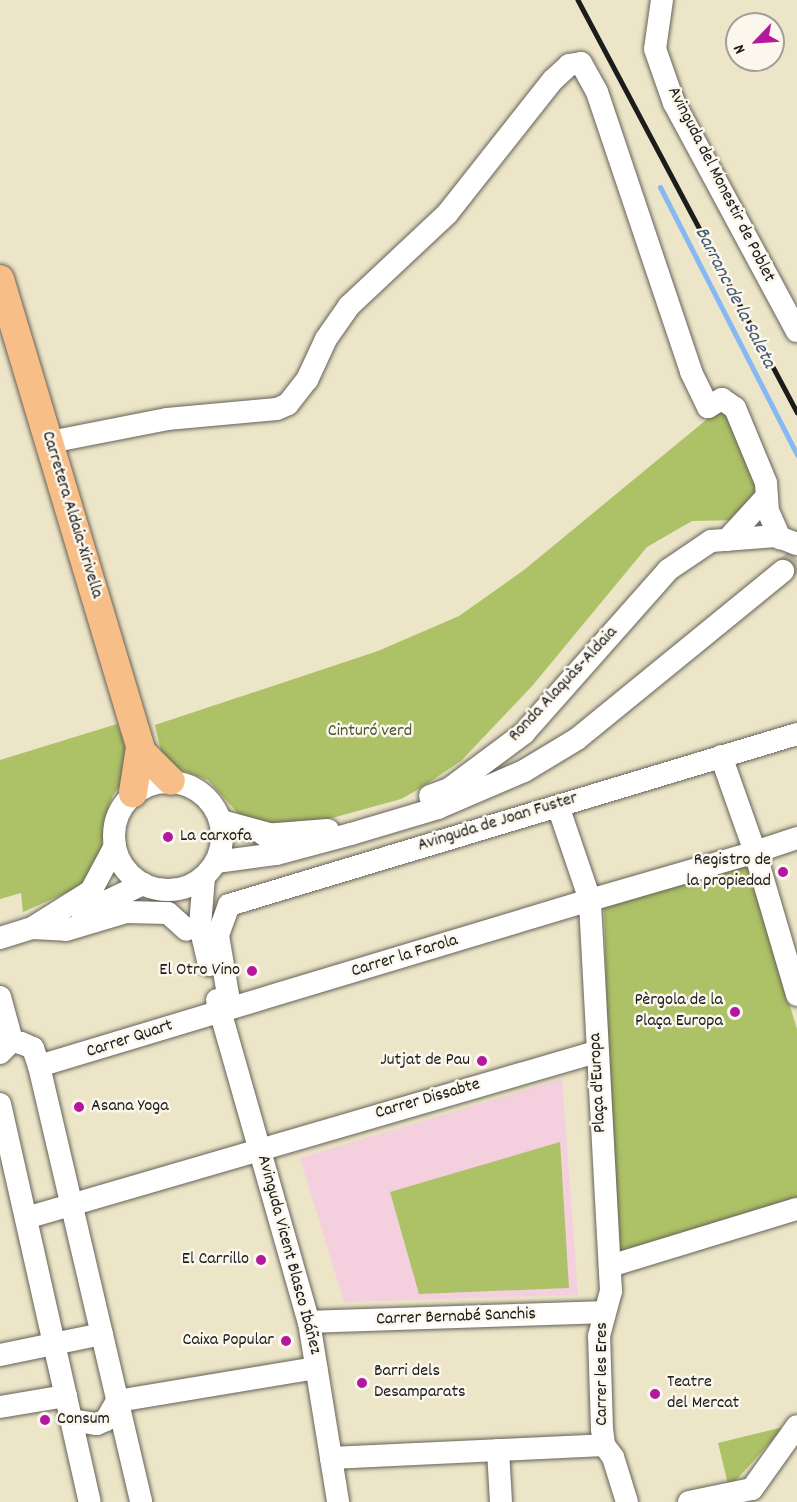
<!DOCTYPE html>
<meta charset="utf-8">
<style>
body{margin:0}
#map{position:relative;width:797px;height:1502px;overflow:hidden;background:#ede5c8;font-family:Dekko,sans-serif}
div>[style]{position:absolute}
.built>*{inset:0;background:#f4cfdd}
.green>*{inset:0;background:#adc166}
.stream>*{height:5px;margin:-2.5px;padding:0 2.5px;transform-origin:2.5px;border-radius:2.5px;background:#86b8f3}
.minor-tunnel>*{height:22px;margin-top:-11px;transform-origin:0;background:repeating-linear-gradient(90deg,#c3bda6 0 22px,transparent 0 33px)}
.roads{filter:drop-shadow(0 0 2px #656258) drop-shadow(0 0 2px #656258)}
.minor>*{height:22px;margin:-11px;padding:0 11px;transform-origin:11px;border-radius:11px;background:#fff}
.minor>.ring{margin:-11px;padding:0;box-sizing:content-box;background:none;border:22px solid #fff;border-radius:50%}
.major>*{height:28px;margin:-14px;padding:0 14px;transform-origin:14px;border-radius:14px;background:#f7be87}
.rail>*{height:4.5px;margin:-2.25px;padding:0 2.25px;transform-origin:2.25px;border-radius:2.25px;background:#1c1c1c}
.dots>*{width:16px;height:16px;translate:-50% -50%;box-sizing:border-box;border:3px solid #fbf7ec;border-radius:50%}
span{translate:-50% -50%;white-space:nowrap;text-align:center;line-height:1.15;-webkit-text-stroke:5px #fbf7ec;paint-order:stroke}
.street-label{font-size:18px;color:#1c1c1c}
.park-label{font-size:18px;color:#4f5636}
.poi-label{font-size:18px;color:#1c1c1c}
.left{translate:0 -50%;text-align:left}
.right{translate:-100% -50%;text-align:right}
.water-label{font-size:20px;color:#465a72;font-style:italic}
.north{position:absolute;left:725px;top:12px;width:60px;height:60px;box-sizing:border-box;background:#fbf7ec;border:2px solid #a29f99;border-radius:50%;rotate:245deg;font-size:16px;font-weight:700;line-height:24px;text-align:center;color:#1c1c1c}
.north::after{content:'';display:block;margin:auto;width:21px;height:27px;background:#b5179e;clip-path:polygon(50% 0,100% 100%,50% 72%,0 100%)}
</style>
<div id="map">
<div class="built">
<div style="clip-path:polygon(562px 1079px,578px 1295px,344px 1302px,300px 1158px)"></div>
</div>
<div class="green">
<div style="clip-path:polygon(723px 406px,760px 489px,742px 520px,692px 521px,647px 547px,533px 685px,461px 761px,419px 789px,401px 799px,303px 826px,273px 825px,244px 820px,208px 780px,170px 766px,162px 756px,155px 725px,378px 651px,459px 616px,524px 570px)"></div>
<div style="clip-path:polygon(117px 724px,130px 756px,126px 778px,113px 795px,105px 817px,101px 855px,89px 877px,75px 889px,23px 912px,21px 893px,0 899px,0 760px)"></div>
<div style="clip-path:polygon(745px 859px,797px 1029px,797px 1199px,613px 1253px,604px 902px)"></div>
<div style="clip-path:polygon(560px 1142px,569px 1288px,419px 1294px,390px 1192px)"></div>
<div style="clip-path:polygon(784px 1427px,729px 1488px,718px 1443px)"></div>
</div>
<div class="stream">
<div style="left:660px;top:187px;width:301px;rotate:62.9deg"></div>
</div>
<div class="minor-tunnel">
<div style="left:783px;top:571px;width:18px;rotate:-41deg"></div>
</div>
<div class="roads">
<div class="minor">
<div style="left:662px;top:0;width:49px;rotate:98.1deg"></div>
<div style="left:655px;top:49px;width:57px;rotate:70.6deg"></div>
<div style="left:674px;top:103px;width:259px;rotate:61.7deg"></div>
<div style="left:50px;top:442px;width:119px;rotate:-11.1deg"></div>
<div style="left:167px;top:419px;width:110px;rotate:-5.2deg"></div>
<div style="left:277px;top:409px;width:12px;rotate:-24deg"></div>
<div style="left:288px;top:404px;width:31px;rotate:-52deg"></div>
<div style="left:307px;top:380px;width:45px;rotate:-65.1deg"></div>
<div style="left:326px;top:339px;width:40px;rotate:-55.1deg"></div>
<div style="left:349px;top:306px;width:134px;rotate:-43.2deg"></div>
<div style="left:447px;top:214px;width:171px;rotate:-51.7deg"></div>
<div style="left:553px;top:80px;width:22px;rotate:-43deg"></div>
<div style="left:569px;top:65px;width:12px;rotate:-9deg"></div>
<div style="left:581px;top:63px;width:33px;rotate:61deg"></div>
<div style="left:597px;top:92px;width:295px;rotate:71.4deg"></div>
<div style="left:691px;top:372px;width:39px;rotate:64deg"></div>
<div style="left:708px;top:407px;width:16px;rotate:-30deg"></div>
<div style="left:722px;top:399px;width:16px;rotate:35deg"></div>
<div style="left:735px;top:408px;width:81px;rotate:67.5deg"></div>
<div style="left:766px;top:483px;width:28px;rotate:86deg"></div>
<div style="left:768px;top:511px;width:30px;rotate:66deg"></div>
<div style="left:727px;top:540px;width:59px;rotate:-47.7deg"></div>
<div style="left:721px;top:756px;width:102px;rotate:70.5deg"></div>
<div style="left:755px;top:852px;width:44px;rotate:-18.4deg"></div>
<div class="ring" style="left:114px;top:782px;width:86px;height:86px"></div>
<div style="left:430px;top:796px;width:20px;rotate:-20deg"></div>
<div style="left:449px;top:789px;width:94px;rotate:-36.7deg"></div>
<div style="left:524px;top:733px;width:217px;rotate:-48.5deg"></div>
<div style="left:668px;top:570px;width:52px;rotate:-34deg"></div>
<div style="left:711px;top:541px;width:65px;rotate:-4.4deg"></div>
<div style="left:776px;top:536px;width:22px;rotate:21deg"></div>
<div style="left:221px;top:821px;width:58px;rotate:15deg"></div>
<div style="left:264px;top:835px;width:64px;rotate:-4.5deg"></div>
<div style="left:216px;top:862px;width:61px;rotate:-7.6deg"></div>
<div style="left:276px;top:854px;width:78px;rotate:-14.9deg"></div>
<div style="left:351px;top:834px;width:91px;rotate:-16.6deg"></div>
<div style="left:438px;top:808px;width:94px;rotate:-23.3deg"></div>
<div style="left:524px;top:771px;width:62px;rotate:-31.1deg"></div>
<div style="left:577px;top:739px;width:266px;rotate:-39.2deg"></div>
<div style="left:204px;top:877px;width:49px;rotate:94.7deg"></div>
<div style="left:200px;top:926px;width:40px;rotate:77deg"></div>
<div style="left:82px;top:913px;width:68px;rotate:-25.4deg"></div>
<div style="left:32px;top:928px;width:34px;rotate:3deg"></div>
<div style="left:66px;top:930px;width:63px;rotate:-16.7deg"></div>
<div style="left:126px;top:912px;width:42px;rotate:1.4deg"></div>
<div style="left:168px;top:913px;width:25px;rotate:42deg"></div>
<div style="left:32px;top:928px;width:70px;rotate:-32.1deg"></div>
<div style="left:91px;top:891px;width:51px;rotate:-61.9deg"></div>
<div style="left:0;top:938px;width:47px;rotate:-17.3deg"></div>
<div style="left:0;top:997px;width:46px;rotate:74.7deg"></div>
<div style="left:217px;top:1000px;width:335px;rotate:74.1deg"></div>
<div style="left:309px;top:1322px;width:182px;rotate:80.8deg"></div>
<div style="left:219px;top:1012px;width:19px;rotate:-62deg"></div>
<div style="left:228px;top:995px;width:61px;rotate:-99.5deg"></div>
<div style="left:218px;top:935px;width:32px;rotate:-70deg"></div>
<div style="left:229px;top:905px;width:593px;rotate:-16.75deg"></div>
<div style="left:0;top:1053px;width:17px;rotate:-45deg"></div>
<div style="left:12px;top:1041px;width:9px;rotate:13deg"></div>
<div style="left:21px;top:1043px;width:13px;rotate:23deg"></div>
<div style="left:33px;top:1048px;width:19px;rotate:72deg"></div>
<div style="left:39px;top:1066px;width:448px;rotate:76.8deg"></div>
<div style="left:39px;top:1066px;width:575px;rotate:-16.77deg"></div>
<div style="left:590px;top:900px;width:99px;rotate:-108.8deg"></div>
<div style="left:0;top:1104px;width:408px;rotate:77.3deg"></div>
<div style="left:26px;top:1218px;width:594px;rotate:-16.24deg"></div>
<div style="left:610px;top:1266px;width:195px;rotate:-17deg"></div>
<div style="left:309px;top:1322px;width:295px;rotate:-1.9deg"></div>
<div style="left:0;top:1355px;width:104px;rotate:-11.6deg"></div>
<div style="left:0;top:1407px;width:67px;rotate:-9.5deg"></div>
<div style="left:71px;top:1420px;width:26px;rotate:9deg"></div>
<div style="left:97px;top:1424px;width:10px;rotate:-24deg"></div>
<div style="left:106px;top:1420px;width:22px;rotate:-60deg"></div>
<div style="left:117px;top:1401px;width:202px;rotate:-9.4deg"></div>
<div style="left:498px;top:1450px;width:52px;rotate:86.7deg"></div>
<div style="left:331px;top:1458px;width:273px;rotate:-2.7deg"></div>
<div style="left:627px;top:1502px;width:47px;rotate:-107.3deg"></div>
<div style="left:613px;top:1457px;width:15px;rotate:-127deg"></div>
<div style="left:604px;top:1445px;width:16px;rotate:-97deg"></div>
<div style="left:602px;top:1429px;width:93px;rotate:-91.8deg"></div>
<div style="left:599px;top:1336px;width:47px;rotate:-75.1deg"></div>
<div style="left:611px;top:1291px;width:392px;rotate:-93.1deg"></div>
<div style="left:590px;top:900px;width:172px;rotate:-16.2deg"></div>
<div style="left:755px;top:852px;width:149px;rotate:73.6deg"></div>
<div style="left:689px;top:1502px;width:64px;rotate:-11.7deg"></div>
<div style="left:752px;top:1489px;width:77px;rotate:-54.5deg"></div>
</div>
<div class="major">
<div style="left:0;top:279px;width:488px;rotate:73.3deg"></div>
<div style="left:140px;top:747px;width:47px;rotate:98.7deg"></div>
<div style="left:141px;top:751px;width:42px;rotate:45deg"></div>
</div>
</div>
<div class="rail">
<div style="left:578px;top:0;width:467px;rotate:62deg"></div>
</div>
<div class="dots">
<div style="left:168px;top:837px;background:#b5179e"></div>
<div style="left:783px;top:872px;background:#b5179e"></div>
<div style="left:252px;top:971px;background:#b5179e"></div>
<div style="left:735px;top:1012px;background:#b5179e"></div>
<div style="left:482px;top:1061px;background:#b5179e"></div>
<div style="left:79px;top:1107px;background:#b5179e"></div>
<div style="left:261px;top:1260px;background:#b5179e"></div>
<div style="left:286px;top:1341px;background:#b5179e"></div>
<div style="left:362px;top:1383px;background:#b5179e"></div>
<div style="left:655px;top:1394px;background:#b5179e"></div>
<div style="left:45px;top:1420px;background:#b5179e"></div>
</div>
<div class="street-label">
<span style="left:720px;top:185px;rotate:63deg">Avinguda del Monestir de Poblet</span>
<span style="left:71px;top:515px;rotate:73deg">Carretera Aldaia-Xirivella</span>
<span style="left:564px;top:685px;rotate:-47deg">Ronda Alaquàs-Aldaia</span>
<span style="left:498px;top:823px;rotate:-17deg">Avinguda de Joan Fuster</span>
<span style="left:405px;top:957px;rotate:-17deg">Carrer la Farola</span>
<span style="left:130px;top:1040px;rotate:-18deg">Carrer Quart</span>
<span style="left:599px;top:1083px;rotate:-93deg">Plaça d'Europa</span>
<span style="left:428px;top:1100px;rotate:-16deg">Carrer Dissabte</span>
<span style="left:288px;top:1255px;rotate:75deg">Avinguda Vicent Blasco Ibáñez</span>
<span style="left:456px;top:1318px;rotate:-2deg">Carrer Bernabé Sanchis</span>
<span style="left:603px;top:1374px;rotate:-90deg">Carrer les Eres</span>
</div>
<div class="park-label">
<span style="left:370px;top:732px">Cinturó verd</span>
</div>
<div class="poi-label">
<span class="left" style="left:180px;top:837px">La carxofa</span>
<span class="right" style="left:771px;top:872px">Registro de<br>la propiedad</span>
<span class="right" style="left:240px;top:971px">El Otro Vino</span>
<span class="right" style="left:723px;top:1012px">Pèrgola de la<br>Plaça Europa</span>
<span class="right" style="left:470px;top:1061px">Jutjat de Pau</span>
<span class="left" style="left:91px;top:1107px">Asana Yoga</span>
<span class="right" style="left:249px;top:1260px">El Carrillo</span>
<span class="right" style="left:274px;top:1341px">Caixa Popular</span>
<span class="left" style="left:374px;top:1383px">Barri dels<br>Desamparats</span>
<span class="left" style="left:667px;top:1394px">Teatre<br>del Mercat</span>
<span class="left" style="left:57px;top:1420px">Consum</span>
</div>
<div class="water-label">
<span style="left:734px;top:298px;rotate:63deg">Barranc de la Saleta</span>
</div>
<div class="north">N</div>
</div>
